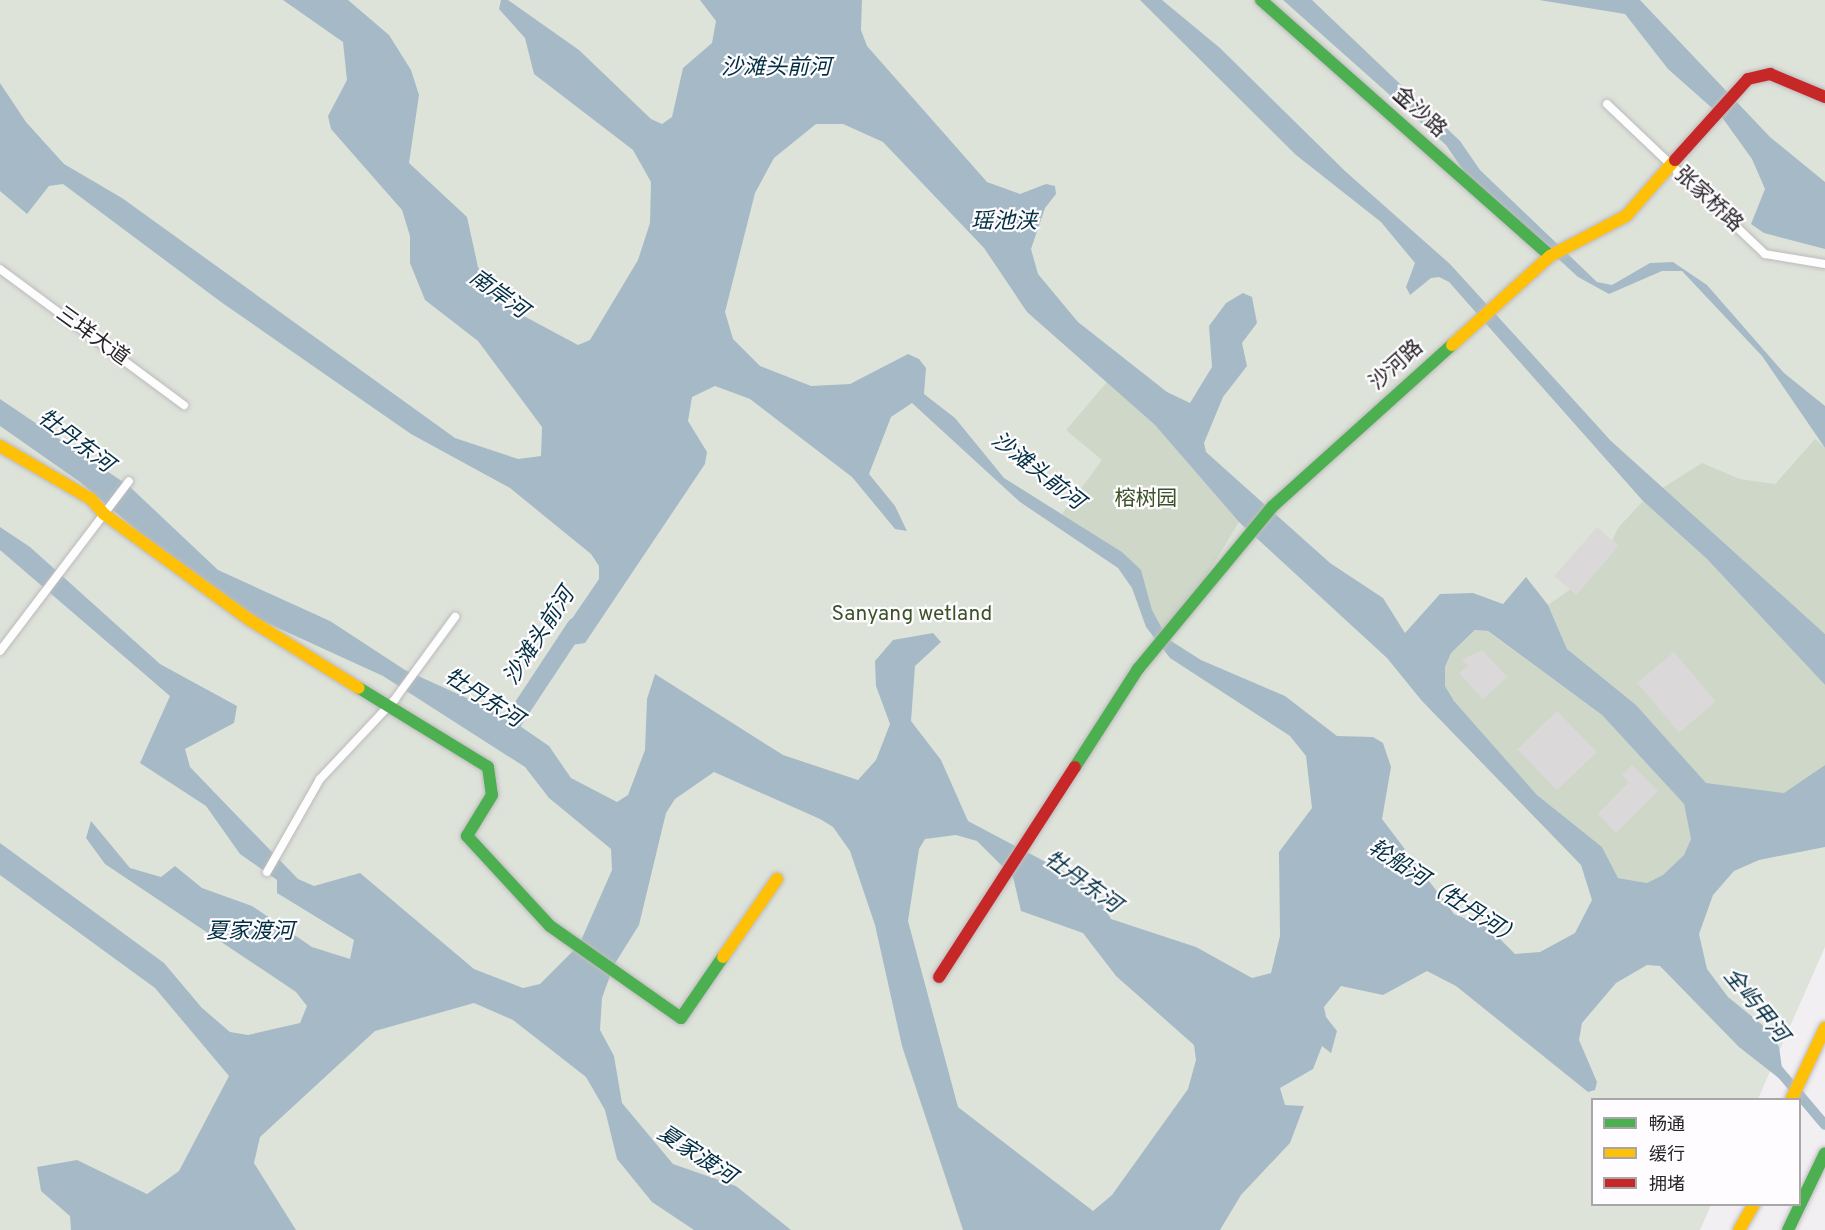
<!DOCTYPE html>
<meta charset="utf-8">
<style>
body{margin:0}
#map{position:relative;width:1825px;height:1230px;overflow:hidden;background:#f2eff3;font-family:Overpass,"Noto Sans SC",sans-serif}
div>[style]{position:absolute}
.green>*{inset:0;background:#dee3da}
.forest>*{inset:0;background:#cfd7c9}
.water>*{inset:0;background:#a5bac6}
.canal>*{height:10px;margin:-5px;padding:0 5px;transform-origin:5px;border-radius:5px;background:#a5bac6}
.river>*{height:18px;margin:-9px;padding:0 9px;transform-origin:9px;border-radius:9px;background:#a5bac6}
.building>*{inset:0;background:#dbd8d9;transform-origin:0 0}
.roads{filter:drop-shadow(0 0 2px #bdbabd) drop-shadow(0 0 2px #bdbabd)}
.street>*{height:8px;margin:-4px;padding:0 4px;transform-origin:4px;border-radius:4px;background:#fdfdfd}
.fast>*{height:12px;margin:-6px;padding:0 6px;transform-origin:6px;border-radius:6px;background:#4caf50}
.slow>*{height:12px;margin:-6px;padding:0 6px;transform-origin:6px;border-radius:6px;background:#ffc107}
.jam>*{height:12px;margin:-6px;padding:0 6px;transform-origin:6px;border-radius:6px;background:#c62828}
span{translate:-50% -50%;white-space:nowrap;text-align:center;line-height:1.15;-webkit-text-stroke:4.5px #fefcff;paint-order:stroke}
.street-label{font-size:21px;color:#272527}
.park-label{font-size:21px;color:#3c5227}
.water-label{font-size:22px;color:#012f42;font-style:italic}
.legend{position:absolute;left:1591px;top:1098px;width:210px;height:108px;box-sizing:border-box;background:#fefcff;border:2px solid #a8a6a9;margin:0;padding:8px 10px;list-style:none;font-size:18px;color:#272527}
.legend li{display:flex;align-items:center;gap:12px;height:30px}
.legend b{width:30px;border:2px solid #a8a6a9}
</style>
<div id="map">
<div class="green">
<div style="clip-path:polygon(0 0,1825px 0,1825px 947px,1758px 1099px,1592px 1100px,1592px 1204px,1711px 1205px,1700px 1230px,0 1230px)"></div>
</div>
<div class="forest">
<div style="clip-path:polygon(1107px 382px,1155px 425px,1239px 522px,1168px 639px,1152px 610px,1140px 570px,1122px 552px,1062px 514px,1102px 460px,1066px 430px)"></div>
<div style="clip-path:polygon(1815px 439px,1825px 448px,1825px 634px,1661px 489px,1702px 463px,1740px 479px,1775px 484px)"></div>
<div style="clip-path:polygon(1643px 501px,1707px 559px,1825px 685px,1825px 765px,1784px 793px,1706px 784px,1636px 705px,1567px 649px,1548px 605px,1599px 569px,1618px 528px)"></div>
<div style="clip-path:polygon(1476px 630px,1487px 631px,1602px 715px,1684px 804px,1691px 839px,1684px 855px,1663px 875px,1647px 883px,1618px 878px,1602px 847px,1537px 795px,1454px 701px,1445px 686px,1445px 667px,1451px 653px)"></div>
</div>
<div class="water">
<div style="clip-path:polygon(evenodd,283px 0,348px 0,389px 35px,411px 70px,419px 95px,409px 163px,467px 217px,478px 267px,498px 302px,578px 345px,590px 340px,638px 260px,650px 223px,651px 182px,633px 150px,534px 74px,525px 38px,499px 9px,501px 0,508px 0,579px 50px,651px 119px,662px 124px,672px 117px,683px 68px,712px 43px,716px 21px,700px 0,862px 0,861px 30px,867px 46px,987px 182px,1020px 194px,1046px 184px,1055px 186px,1056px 194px,1045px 208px,1031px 249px,1038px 274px,1078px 322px,1167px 392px,1190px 403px,1212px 367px,1209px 326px,1226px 303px,1243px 293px,1252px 297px,1257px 323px,1242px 343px,1247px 366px,1223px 397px,1204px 443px,1206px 452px,1330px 563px,1383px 598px,1405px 633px,1440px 594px,1473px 593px,1503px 604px,1526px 577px,1548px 605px,1567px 649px,1636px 705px,1706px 783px,1784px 793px,1825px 765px,1825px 847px,1759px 860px,1734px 871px,1713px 895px,1699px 934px,1707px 969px,1728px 997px,1771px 1032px,1779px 1047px,1784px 1082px,1739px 1047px,1660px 966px,1647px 965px,1616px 983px,1582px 1023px,1579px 1040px,1597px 1082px,1595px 1090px,1588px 1092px,1456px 986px,1427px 971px,1383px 995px,1341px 986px,1324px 1007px,1326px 1017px,1337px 1031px,1331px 1053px,1322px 1046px,1313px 1069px,1280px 1088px,1285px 1105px,1304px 1106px,1290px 1143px,1241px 1195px,1220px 1230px,963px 1230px,902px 1046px,875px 925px,850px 851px,833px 827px,820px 819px,714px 772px,675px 799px,666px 813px,639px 925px,614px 965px,602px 998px,600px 1030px,614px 1056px,622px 1103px,673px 1164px,736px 1186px,791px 1230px,694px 1230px,652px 1202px,617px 1159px,605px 1110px,586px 1077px,513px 1020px,474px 1003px,375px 1031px,260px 1137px,254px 1163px,296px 1230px,71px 1230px,70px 1216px,41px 1191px,37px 1167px,77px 1160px,147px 1194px,179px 1171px,229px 1076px,155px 988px,0 875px,0 843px,164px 963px,202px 1008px,230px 1032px,248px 1035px,300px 1023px,307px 1006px,296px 992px,105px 864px,86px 838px,91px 821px,130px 868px,161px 877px,175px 866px,202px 888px,252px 906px,312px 947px,350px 959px,354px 940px,277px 893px,277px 880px,240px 854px,206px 806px,140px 763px,170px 696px,0 550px,0 527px,30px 547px,160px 664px,237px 706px,234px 723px,185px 749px,190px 767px,298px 879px,314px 886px,360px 873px,474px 969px,523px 988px,540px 984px,579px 945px,612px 870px,611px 849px,549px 798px,525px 767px,383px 676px,221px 602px,80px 482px,0 426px,0 399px,129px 486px,218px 570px,330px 621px,405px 670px,504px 715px,549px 746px,571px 778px,617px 802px,628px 795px,645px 750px,647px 699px,655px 674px,783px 755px,858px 780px,876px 760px,890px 724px,876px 686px,875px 661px,893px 640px,933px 633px,941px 642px,915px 666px,911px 721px,941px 760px,968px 821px,1091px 886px,1111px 919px,1196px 947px,1252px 978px,1271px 973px,1280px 936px,1279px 852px,1312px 808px,1306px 756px,1290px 736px,1170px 658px,1146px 627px,1132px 588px,1118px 568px,1020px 502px,912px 403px,891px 417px,869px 474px,895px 506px,907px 531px,895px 529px,852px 477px,750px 399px,715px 386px,692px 397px,688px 421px,707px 452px,705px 464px,585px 643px,552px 648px,599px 579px,599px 566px,591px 554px,510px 488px,411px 434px,221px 302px,63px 184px,49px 186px,27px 214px,0 191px,0 83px,26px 122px,64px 164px,122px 198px,455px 438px,518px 459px,541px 456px,542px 427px,478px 341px,425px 300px,410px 263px,410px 236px,402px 210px,331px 129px,328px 116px,347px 80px,343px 42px,283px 0,816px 124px,843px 124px,883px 142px,984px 248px,1027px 312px,1155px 425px,1239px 522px,1387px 658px,1422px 701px,1581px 865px,1592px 900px,1575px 933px,1540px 952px,1515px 954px,1489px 928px,1454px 914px,1382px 819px,1391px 767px,1383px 743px,1373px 737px,1337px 736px,1285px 696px,1201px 660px,1168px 639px,1152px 610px,1141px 570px,1122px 552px,1004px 478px,955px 418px,924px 394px,926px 368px,919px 359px,908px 354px,850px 384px,811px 386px,760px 366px,733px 339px,725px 312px,755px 193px,774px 158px,816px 124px,283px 0,1475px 630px,1488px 631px,1602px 715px,1684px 804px,1691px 839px,1684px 855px,1663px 875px,1647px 883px,1618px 878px,1602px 847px,1537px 795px,1454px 701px,1445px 686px,1445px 667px,1451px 653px,1475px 630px,283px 0,956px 835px,977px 841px,1013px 877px,1021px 911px,1083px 933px,1116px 976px,1194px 1045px,1196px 1060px,1188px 1089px,1112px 1195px,1093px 1211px,958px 1107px,908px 921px,919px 849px,925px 839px,956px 835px)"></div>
<div style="clip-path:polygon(1140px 0,1162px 0,1220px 48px,1345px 171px,1450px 264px,1611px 441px,1825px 634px,1825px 685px,1707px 559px,1643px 501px,1449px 282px,1439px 277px,1431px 278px,1410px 295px,1406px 287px,1415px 263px,1381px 222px,1296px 155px)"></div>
<div style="clip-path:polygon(1283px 0,1312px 0,1460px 141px,1480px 170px,1597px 282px,1612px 285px,1650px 263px,1673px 262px,1707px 285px,1784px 373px,1825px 406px,1825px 448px,1762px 356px,1682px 271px,1662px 271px,1609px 294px,1578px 277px,1465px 173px,1446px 145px)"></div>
<div style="clip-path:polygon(1539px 0,1640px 0,1770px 137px,1825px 182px,1825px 249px,1764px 233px,1751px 224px,1765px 189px,1752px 159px,1721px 116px,1668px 69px,1625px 14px)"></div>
</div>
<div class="canal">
<div style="left:1775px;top:1066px;width:77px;rotate:49.7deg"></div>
</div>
<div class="river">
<div style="left:502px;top:738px;width:134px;rotate:-56.5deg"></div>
</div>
<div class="building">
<div style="left:1597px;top:527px;width:29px;height:65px;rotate:41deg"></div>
<div style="clip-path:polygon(1482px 650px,1507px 677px,1483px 699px,1459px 673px,1468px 666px,1462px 660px)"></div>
<div style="left:1674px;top:652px;width:65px;height:48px;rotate:50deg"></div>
<div style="left:1557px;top:711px;width:57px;height:55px;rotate:46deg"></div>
<div style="clip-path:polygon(1632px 765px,1658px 791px,1616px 833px,1598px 814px,1629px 782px,1622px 775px)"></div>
</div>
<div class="roads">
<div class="street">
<div style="left:1607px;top:104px;width:218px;rotate:43.5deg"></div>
<div style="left:1765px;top:254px;width:61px;rotate:9.5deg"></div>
<div style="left:0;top:269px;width:229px;rotate:36.5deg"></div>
<div style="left:0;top:651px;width:213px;rotate:-52.8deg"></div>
<div style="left:267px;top:872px;width:107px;rotate:-60.3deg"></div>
<div style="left:320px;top:779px;width:110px;rotate:-46.8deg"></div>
<div style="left:395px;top:699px;width:102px;rotate:-53.8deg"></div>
</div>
<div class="fast">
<div style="left:1261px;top:0;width:386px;rotate:41.5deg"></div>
<div style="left:359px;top:688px;width:151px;rotate:31.5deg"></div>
<div style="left:488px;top:767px;width:28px;rotate:82deg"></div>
<div style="left:492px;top:795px;width:48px;rotate:121.4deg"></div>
<div style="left:467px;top:836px;width:122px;rotate:47.3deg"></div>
<div style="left:550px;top:926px;width:160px;rotate:35.1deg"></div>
<div style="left:681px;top:1018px;width:74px;rotate:-55.5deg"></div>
<div style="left:1075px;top:767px;width:117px;rotate:-57.3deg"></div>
<div style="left:1138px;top:669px;width:210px;rotate:-50.4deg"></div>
<div style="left:1272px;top:507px;width:242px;rotate:-42deg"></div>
<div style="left:1788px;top:1230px;width:85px;rotate:-64.3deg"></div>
</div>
<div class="slow">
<div style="left:1452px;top:345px;width:132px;rotate:-42.2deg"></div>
<div style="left:1550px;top:256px;width:86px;rotate:-27.8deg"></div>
<div style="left:1626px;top:216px;width:74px;rotate:-48.8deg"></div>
<div style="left:0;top:446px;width:105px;rotate:30.2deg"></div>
<div style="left:91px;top:499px;width:20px;rotate:49deg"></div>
<div style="left:104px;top:514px;width:180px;rotate:36deg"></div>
<div style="left:250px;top:620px;width:128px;rotate:32deg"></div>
<div style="left:723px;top:957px;width:95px;rotate:-55.3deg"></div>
<div style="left:1791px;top:1100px;width:80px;rotate:-64.7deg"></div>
<div style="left:1739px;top:1230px;width:30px;rotate:-60deg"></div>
</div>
<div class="jam">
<div style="left:1675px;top:160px;width:109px;rotate:-48deg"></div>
<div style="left:1748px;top:79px;width:23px;rotate:-13deg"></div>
<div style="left:1770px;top:74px;width:60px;rotate:22.7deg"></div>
<div style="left:939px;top:977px;width:250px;rotate:-57.1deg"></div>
</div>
</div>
<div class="street-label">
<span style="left:1419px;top:113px;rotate:42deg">金沙路</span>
<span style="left:1708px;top:200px;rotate:43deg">张家桥路</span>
<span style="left:92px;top:337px;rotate:36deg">三垟大道</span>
<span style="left:1397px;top:366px;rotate:-42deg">沙河路</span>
</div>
<div class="park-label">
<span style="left:1146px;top:500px">榕树园</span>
<span style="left:912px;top:615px">Sanyang wetland</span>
</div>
<div class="water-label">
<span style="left:776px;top:69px">沙滩头前河</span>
<span style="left:1004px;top:223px">瑶池浃</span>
<span style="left:498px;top:295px;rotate:36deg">南岸河</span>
<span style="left:75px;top:442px;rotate:37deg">牡丹东河</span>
<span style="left:1037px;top:472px;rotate:38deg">沙滩头前河</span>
<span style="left:540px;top:637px;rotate:-57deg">沙滩头前河</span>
<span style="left:483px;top:699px;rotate:33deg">牡丹东河</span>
<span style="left:1082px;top:883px;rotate:36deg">牡丹东河</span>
<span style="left:1444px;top:894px;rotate:33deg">轮船河（牡丹河）</span>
<span style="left:250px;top:933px">夏家渡河</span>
<span style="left:1755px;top:1006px;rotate:51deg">全屿甲河</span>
<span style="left:696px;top:1156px;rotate:33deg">夏家渡河</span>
</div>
<ul class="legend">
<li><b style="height:8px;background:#4caf50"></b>畅通</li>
<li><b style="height:8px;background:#ffc107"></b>缓行</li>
<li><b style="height:8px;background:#c62828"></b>拥堵</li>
</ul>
</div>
